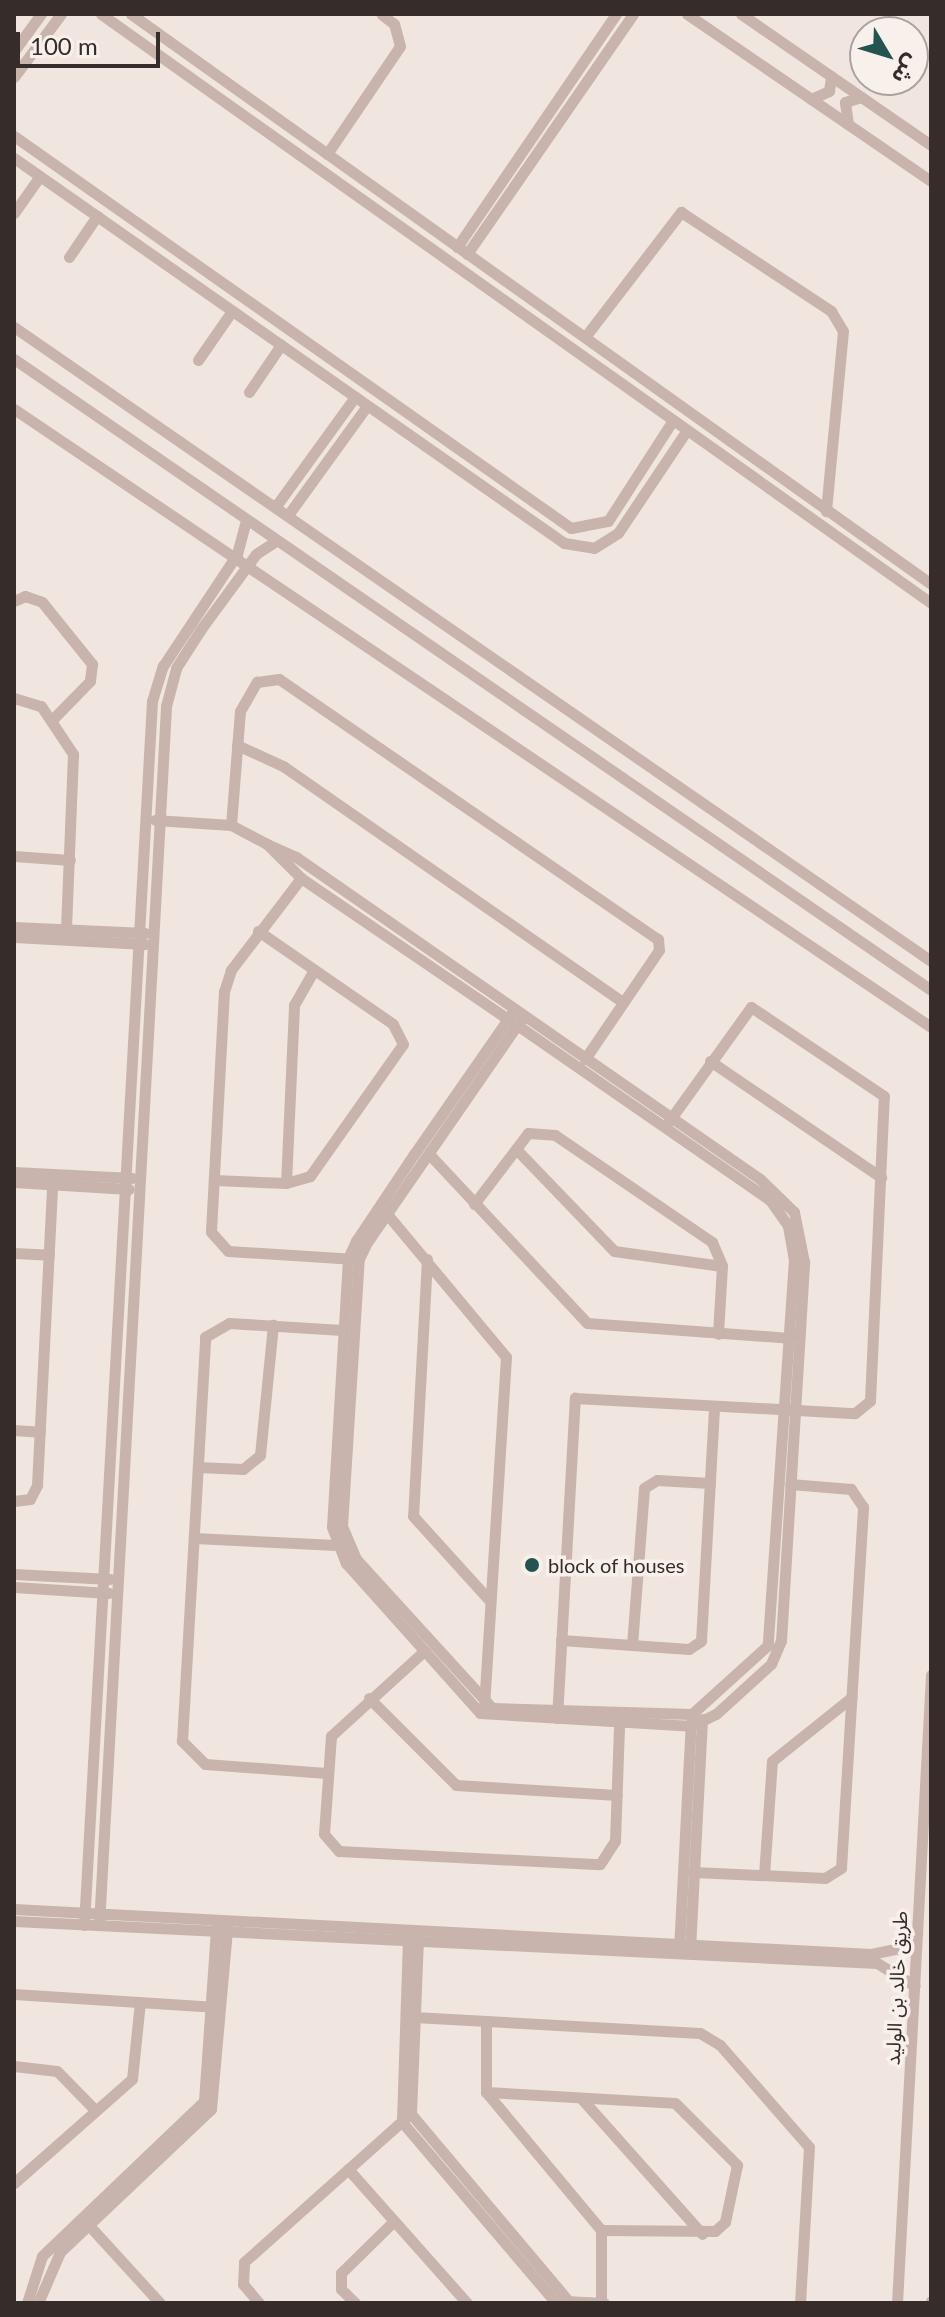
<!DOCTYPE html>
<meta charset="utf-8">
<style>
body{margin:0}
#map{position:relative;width:945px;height:2317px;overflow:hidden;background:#f0e6df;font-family:Lato,"Noto Sans Arabic",sans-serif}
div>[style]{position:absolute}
.minor>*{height:11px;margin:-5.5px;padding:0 5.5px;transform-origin:5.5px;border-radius:5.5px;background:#c8b4ac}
.dots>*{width:22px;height:22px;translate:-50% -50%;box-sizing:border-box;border:4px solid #f8f0eb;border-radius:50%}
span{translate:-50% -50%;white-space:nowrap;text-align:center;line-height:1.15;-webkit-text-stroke:7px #f8f0eb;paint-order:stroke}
.poi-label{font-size:20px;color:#362c2a}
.left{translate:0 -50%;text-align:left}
.street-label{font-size:20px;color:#362c2a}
.frame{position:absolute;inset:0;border:16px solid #362c2a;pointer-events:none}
.north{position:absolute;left:849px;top:16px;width:80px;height:80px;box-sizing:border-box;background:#f8f0eb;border:2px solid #aaa29e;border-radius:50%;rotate:128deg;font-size:22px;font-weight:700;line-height:32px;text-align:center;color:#362c2a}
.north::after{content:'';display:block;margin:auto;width:28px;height:36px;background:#245450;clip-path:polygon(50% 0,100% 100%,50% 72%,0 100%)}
.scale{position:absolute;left:16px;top:32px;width:144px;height:36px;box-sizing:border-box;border:4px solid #362c2a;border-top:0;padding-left:10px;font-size:24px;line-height:28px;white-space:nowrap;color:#362c2a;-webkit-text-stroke:6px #f8f0eb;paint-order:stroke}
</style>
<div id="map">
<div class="minor">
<div style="left:101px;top:14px;width:1018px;rotate:35.36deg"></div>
<div style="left:131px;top:14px;width:982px;rotate:35.47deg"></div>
<div style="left:687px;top:14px;width:296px;rotate:34.4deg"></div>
<div style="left:741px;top:14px;width:231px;rotate:34.6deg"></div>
<div style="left:14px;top:51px;width:46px;rotate:-53.9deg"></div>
<div style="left:14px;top:77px;width:79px;rotate:-53.3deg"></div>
<div style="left:811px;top:99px;width:20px;rotate:-24deg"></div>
<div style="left:829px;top:91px;width:15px;rotate:-82deg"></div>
<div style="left:848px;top:124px;width:22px;rotate:-98deg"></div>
<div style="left:845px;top:102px;width:17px;rotate:-17deg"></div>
<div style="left:14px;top:136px;width:681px;rotate:35.14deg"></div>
<div style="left:571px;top:528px;width:38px;rotate:-11deg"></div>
<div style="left:608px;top:521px;width:120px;rotate:-57.2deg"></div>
<div style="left:327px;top:154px;width:130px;rotate:-55.9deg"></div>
<div style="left:400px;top:46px;width:23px;rotate:-105deg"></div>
<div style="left:394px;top:24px;width:16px;rotate:-142deg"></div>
<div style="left:14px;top:158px;width:671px;rotate:34.99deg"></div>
<div style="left:564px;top:543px;width:30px;rotate:9deg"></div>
<div style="left:594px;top:548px;width:28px;rotate:-32deg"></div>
<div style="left:618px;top:533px;width:124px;rotate:-56.2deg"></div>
<div style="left:14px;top:213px;width:45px;rotate:-54.9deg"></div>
<div style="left:457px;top:247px;width:282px;rotate:-55.7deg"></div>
<div style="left:467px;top:254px;width:292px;rotate:-55.3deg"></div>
<div style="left:69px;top:257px;width:50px;rotate:-55.7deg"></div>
<div style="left:14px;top:327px;width:1115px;rotate:34.66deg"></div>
<div style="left:585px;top:337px;width:158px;rotate:-52.5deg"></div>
<div style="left:681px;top:212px;width:180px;rotate:33.4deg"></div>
<div style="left:831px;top:311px;width:23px;rotate:59deg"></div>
<div style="left:843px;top:331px;width:181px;rotate:95.4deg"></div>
<div style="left:14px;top:359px;width:1113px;rotate:34.53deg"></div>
<div style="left:198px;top:360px;width:60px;rotate:-55.2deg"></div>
<div style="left:249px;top:392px;width:57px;rotate:-55.8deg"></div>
<div style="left:14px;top:409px;width:1106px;rotate:33.98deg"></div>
<div style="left:276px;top:506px;width:135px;rotate:-54.1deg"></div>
<div style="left:288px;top:515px;width:135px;rotate:-54.1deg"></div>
<div style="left:14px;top:601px;width:12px;rotate:-24deg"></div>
<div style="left:25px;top:596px;width:18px;rotate:19deg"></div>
<div style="left:42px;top:602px;width:80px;rotate:51.1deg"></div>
<div style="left:92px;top:664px;width:17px;rotate:97deg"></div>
<div style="left:90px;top:681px;width:54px;rotate:134.3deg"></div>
<div style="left:14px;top:698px;width:28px;rotate:17deg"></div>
<div style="left:41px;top:706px;width:58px;rotate:56.3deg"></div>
<div style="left:73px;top:754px;width:176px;rotate:92.3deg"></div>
<div style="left:237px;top:745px;width:51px;rotate:24.5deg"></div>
<div style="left:283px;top:766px;width:414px;rotate:34.8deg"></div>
<div style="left:155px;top:820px;width:76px;rotate:3.8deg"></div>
<div style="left:231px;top:825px;width:41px;rotate:27.8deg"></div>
<div style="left:231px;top:825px;width:114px;rotate:-85.5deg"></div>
<div style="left:240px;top:711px;width:34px;rotate:-60deg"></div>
<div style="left:257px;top:682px;width:22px;rotate:-8deg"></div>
<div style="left:279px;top:679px;width:460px;rotate:34.5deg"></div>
<div style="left:658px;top:939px;width:11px;rotate:85deg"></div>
<div style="left:659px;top:950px;width:132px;rotate:124.2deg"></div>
<div style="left:14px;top:856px;width:56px;rotate:4.1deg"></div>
<div style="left:301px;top:878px;width:116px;rotate:127.3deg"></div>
<div style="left:231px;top:970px;width:22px;rotate:108deg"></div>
<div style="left:224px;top:991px;width:241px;rotate:93.1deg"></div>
<div style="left:211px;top:1232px;width:25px;rotate:48deg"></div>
<div style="left:228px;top:1251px;width:127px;rotate:3.6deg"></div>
<div style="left:14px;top:927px;width:131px;rotate:2.6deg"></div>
<div style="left:14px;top:937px;width:131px;rotate:3.1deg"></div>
<div style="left:514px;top:1010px;width:11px;rotate:124deg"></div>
<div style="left:508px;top:1019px;width:165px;rotate:124.8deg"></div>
<div style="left:414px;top:1154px;width:105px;rotate:123.7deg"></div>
<div style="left:356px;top:1241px;width:19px;rotate:115deg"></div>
<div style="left:348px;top:1258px;width:269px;rotate:93.4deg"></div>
<div style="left:332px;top:1527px;width:39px;rotate:69deg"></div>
<div style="left:346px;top:1563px;width:201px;rotate:48.2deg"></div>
<div style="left:480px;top:1713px;width:211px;rotate:3.5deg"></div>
<div style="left:691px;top:1726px;width:28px;rotate:-26deg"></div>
<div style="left:716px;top:1714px;width:74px;rotate:-42.3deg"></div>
<div style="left:771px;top:1664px;width:25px;rotate:-67deg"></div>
<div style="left:781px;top:1641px;width:380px;rotate:-86.5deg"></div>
<div style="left:804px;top:1262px;width:51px;rotate:-101.3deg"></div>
<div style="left:794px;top:1212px;width:47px;rotate:-135.9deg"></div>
<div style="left:760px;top:1179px;width:565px;rotate:-145.24deg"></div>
<div style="left:296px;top:857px;width:32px;rotate:-156deg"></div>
<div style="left:267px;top:844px;width:48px;rotate:45deg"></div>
<div style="left:301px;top:878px;width:250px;rotate:34.3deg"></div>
<div style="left:508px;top:1019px;width:11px;rotate:34deg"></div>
<div style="left:517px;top:1025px;width:308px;rotate:34.7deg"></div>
<div style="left:770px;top:1200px;width:32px;rotate:55deg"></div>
<div style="left:788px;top:1226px;width:34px;rotate:80deg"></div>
<div style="left:794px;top:1259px;width:387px;rotate:93.9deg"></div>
<div style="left:768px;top:1645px;width:103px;rotate:137.8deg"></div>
<div style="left:692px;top:1714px;width:200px;rotate:-178.3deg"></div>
<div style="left:492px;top:1708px;width:202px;rotate:-132.4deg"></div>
<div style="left:356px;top:1559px;width:36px;rotate:-113deg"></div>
<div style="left:342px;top:1526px;width:268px;rotate:-86.4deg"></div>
<div style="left:359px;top:1259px;width:17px;rotate:-65deg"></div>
<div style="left:366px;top:1244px;width:266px;rotate:-55.4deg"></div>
<div style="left:517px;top:1025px;width:11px;rotate:-52deg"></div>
<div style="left:710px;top:1061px;width:207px;rotate:34.2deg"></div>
<div style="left:516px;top:1149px;width:141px;rotate:46.1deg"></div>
<div style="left:614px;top:1251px;width:109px;rotate:7.9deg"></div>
<div style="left:429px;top:1154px;width:231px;rotate:46.9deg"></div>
<div style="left:587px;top:1323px;width:203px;rotate:4.2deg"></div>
<div style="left:14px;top:1172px;width:118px;rotate:2.9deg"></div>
<div style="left:214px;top:1180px;width:72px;rotate:2.4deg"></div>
<div style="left:286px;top:1183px;width:25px;rotate:-16deg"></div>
<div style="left:310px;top:1176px;width:161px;rotate:-54.8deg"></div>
<div style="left:403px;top:1044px;width:22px;rotate:-117deg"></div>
<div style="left:393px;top:1024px;width:164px;rotate:-145.4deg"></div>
<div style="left:14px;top:1182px;width:115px;rotate:3.5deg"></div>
<div style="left:286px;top:1183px;width:178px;rotate:-87.4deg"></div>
<div style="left:294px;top:1005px;width:40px;rotate:-60.3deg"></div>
<div style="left:474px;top:1204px;width:89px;rotate:-52.7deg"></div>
<div style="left:528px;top:1133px;width:27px;rotate:4deg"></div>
<div style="left:555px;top:1135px;width:190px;rotate:34.3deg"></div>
<div style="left:712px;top:1242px;width:26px;rotate:67deg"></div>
<div style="left:722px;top:1266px;width:68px;rotate:93.4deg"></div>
<div style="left:387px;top:1214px;width:186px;rotate:50.2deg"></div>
<div style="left:506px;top:1357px;width:347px;rotate:93.6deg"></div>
<div style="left:14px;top:1253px;width:35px;rotate:3deg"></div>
<div style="left:427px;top:1259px;width:257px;rotate:93.1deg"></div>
<div style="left:413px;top:1516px;width:115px;rotate:47.8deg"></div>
<div style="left:14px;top:1430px;width:26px;rotate:4deg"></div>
<div style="left:198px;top:1467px;width:45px;rotate:2.5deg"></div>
<div style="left:243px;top:1469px;width:22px;rotate:-39deg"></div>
<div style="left:260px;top:1455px;width:131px;rotate:-84.3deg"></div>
<div style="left:14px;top:1501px;width:16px;rotate:-7deg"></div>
<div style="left:30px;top:1499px;width:16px;rotate:-63deg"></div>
<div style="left:37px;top:1485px;width:300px;rotate:-87.1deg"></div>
<div style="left:194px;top:1538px;width:142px;rotate:2.8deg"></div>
<div style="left:14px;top:1574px;width:96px;rotate:3deg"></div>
<div style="left:14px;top:1587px;width:95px;rotate:3.6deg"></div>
<div style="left:561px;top:1640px;width:128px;rotate:4deg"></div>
<div style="left:689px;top:1649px;width:14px;rotate:-34deg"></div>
<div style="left:701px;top:1641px;width:234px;rotate:-86.8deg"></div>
<div style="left:632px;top:1645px;width:157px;rotate:-85.6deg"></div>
<div style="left:644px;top:1488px;width:15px;rotate:-32deg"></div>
<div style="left:657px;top:1480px;width:53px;rotate:3.2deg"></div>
<div style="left:423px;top:1652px;width:125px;rotate:137.6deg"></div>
<div style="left:331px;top:1736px;width:98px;rotate:94.1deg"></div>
<div style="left:324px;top:1834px;width:23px;rotate:49deg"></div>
<div style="left:339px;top:1851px;width:261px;rotate:2.9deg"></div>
<div style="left:600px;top:1864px;width:27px;rotate:-57deg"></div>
<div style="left:615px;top:1841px;width:115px;rotate:-88deg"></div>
<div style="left:369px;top:1698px;width:123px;rotate:45deg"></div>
<div style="left:456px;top:1785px;width:161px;rotate:3.6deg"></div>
<div style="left:557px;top:1718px;width:321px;rotate:-86.8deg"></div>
<div style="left:575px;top:1398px;width:280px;rotate:3.1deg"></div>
<div style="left:855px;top:1413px;width:19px;rotate:-39deg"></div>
<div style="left:870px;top:1401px;width:305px;rotate:-87.4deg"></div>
<div style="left:884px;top:1096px;width:160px;rotate:-146.2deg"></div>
<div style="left:751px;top:1007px;width:140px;rotate:125.7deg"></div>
<div style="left:326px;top:1773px;width:121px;rotate:-175.7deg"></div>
<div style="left:205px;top:1764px;width:33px;rotate:-135deg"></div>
<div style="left:182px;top:1741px;width:405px;rotate:-86.7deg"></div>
<div style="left:205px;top:1337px;width:28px;rotate:-30deg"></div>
<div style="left:229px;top:1323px;width:113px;rotate:3.5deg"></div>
<div style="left:694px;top:1872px;width:131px;rotate:2.6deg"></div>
<div style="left:825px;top:1878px;width:19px;rotate:-32deg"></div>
<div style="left:841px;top:1868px;width:362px;rotate:-86.5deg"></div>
<div style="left:863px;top:1507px;width:22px;rotate:-124deg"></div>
<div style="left:851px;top:1489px;width:61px;rotate:-175.3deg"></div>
<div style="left:764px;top:1875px;width:114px;rotate:-86deg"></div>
<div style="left:772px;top:1761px;width:102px;rotate:-38.7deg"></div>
<div style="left:14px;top:1909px;width:858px;rotate:3.01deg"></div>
<div style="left:871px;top:1954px;width:30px;rotate:-12deg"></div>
<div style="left:900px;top:1948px;width:23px;rotate:-41deg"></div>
<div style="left:14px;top:1921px;width:864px;rotate:2.79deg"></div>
<div style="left:877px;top:1963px;width:44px;rotate:31.2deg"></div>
<div style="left:84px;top:1925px;width:1226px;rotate:-86.82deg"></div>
<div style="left:152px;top:701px;width:37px;rotate:-73deg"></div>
<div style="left:163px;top:666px;width:134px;rotate:-56.5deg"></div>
<div style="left:237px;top:554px;width:35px;rotate:-75deg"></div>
<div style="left:99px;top:1925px;width:1221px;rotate:-86.85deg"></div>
<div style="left:166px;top:706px;width:39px;rotate:-75deg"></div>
<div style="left:176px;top:668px;width:46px;rotate:-57.3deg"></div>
<div style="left:201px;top:629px;width:93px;rotate:-53.7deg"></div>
<div style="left:256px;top:554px;width:24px;rotate:-33deg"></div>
<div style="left:408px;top:1939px;width:183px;rotate:91.9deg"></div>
<div style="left:402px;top:2122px;width:238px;rotate:49.6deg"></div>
<div style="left:418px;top:1939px;width:175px;rotate:92.3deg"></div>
<div style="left:411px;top:2114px;width:247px;rotate:49.9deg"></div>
<div style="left:679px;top:1949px;width:227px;rotate:-87deg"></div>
<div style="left:690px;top:1949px;width:230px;rotate:-87deg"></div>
<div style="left:14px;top:1994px;width:203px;rotate:3.7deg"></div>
<div style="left:414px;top:2017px;width:286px;rotate:3.2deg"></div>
<div style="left:700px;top:2033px;width:23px;rotate:31deg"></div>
<div style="left:720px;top:2045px;width:135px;rotate:48.9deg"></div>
<div style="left:809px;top:2147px;width:156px;rotate:93.3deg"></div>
<div style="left:486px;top:2021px;width:71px;rotate:90deg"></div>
<div style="left:486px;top:2092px;width:180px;rotate:50.2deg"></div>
<div style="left:601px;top:2230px;width:73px;rotate:90deg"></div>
<div style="left:14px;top:2066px;width:43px;rotate:6.6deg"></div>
<div style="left:57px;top:2071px;width:54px;rotate:45.7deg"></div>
<div style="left:486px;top:2092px;width:189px;rotate:3.3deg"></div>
<div style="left:675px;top:2103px;width:88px;rotate:45deg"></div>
<div style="left:737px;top:2165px;width:58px;rotate:101.9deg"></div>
<div style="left:725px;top:2222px;width:13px;rotate:138deg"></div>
<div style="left:715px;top:2231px;width:114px;rotate:-179.5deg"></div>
<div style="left:581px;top:2098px;width:182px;rotate:48.3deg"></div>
<div style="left:348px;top:2169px;width:179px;rotate:48.4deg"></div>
<div style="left:14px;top:2183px;width:157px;rotate:-41.4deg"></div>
<div style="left:132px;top:2079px;width:77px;rotate:-84.1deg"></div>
<div style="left:85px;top:2221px;width:111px;rotate:47.6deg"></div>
<div style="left:565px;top:2301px;width:39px;rotate:3deg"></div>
<div style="left:27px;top:2303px;width:49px;rotate:-72.3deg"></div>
<div style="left:42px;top:2256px;width:224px;rotate:-43.7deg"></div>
<div style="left:204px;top:2101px;width:173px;rotate:-86deg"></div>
<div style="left:38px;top:2303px;width:56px;rotate:-66.7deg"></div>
<div style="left:60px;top:2252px;width:208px;rotate:-43.4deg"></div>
<div style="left:211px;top:2109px;width:182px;rotate:-84.9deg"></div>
<div style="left:259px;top:2303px;width:25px;rotate:-130deg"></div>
<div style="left:243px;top:2284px;width:22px;rotate:-87deg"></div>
<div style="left:244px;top:2262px;width:218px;rotate:-41.7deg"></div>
<div style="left:355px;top:2303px;width:20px;rotate:-135deg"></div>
<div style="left:341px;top:2289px;width:16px;rotate:-90deg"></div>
<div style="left:341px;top:2273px;width:74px;rotate:-44.5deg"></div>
<div style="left:897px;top:2303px;width:629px;rotate:-86.9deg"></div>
<div style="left:931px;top:2303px;width:2px;rotate:-90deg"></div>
</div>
<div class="dots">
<div style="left:532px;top:1565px;background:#245450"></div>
</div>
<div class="poi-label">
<span class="left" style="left:548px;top:1565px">block of houses</span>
</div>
<div class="street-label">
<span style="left:896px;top:1988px;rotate:-87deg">طريق خالد بن الوليد</span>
</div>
<div class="frame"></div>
<div class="north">ش</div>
<div class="scale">100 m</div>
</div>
